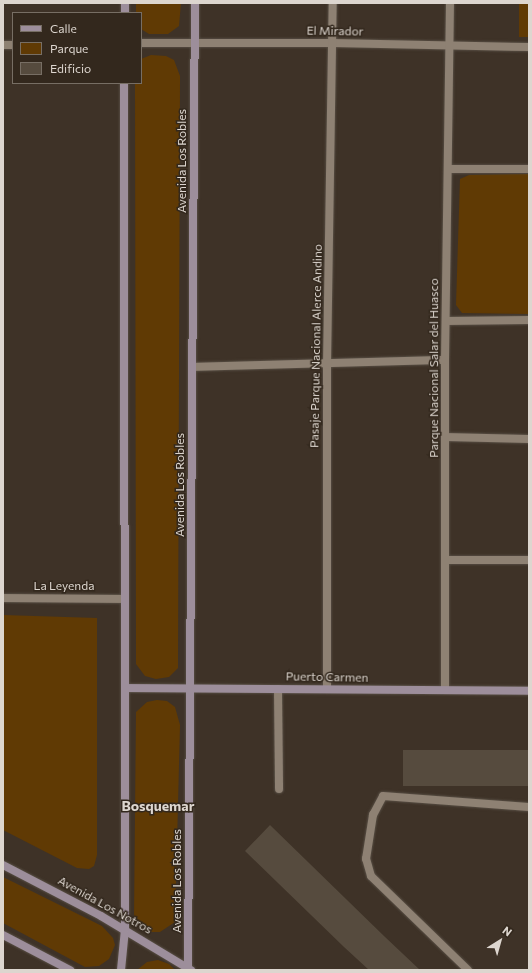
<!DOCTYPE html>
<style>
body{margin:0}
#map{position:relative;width:532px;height:973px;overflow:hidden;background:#3e3227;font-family:Commissioner,sans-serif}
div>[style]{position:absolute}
.green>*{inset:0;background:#603a04;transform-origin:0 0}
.building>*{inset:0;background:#564b3e;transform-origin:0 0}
.roads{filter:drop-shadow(0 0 1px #584f45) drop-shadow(0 0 1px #584f45)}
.lane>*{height:8px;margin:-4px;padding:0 4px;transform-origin:4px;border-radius:4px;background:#8e8173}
.street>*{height:8px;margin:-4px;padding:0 4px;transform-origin:4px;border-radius:4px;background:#8e8173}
.secondary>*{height:8px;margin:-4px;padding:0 4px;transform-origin:4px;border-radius:4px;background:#9d8e9b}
span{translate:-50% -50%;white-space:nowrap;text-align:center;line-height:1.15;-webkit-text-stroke:3px #33281d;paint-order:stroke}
.street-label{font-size:12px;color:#ddd6cf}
.quarter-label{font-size:14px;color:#ddd6cf;font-weight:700}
.frame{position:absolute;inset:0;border:4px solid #ddd6cf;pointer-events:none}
.legend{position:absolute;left:12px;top:12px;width:130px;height:72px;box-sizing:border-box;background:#33281d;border:1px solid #776e64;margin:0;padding:5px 7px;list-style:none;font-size:12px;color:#ddd6cf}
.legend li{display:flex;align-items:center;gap:8px;height:20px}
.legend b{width:20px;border:1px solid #776e64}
.north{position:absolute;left:480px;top:921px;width:40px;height:40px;-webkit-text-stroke:3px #33281d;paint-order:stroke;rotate:37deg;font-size:11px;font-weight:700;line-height:16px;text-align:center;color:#ddd6cf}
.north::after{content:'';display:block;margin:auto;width:14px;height:18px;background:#ddd6cf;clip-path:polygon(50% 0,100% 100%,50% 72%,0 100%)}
</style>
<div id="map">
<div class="green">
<div style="clip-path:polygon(136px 3px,181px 3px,179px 26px,168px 34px,149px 34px,141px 29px,141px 13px,136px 13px)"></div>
<div style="left:519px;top:3px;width:10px;height:34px"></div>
<div style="clip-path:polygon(151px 55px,166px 56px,174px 60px,180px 76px,178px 668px,169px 677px,156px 679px,145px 676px,136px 664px,135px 83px,141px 83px,141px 59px)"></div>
<div style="clip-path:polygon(529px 174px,529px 314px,462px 313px,456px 305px,460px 179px,469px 175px)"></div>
<div style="clip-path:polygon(3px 615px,97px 618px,97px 855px,94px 866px,89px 869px,77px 868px,3px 830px)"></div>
<div style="clip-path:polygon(157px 700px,167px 701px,175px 707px,180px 725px,175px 922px,160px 932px,152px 932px,134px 919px,136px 712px,147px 702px)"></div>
<div style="clip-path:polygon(3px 877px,102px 926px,113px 938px,115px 945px,109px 959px,99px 966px,85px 967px,3px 923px)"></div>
<div style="clip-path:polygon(158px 960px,169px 964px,175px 970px,137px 970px,147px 962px)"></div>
</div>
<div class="building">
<div style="left:403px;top:750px;width:126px;height:36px"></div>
<div style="clip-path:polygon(270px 825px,384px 936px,420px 970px,369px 970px,344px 947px,245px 851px)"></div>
</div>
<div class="roads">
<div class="lane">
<div style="left:468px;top:970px;width:135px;rotate:-135.9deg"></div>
<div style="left:371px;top:876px;width:18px;rotate:-106deg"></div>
<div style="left:366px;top:859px;width:45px;rotate:-81deg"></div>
<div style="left:373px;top:815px;width:21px;rotate:-62deg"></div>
<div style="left:383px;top:796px;width:146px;rotate:4.3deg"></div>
</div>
<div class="street">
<div style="left:141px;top:43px;width:192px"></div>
<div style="left:333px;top:43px;width:196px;rotate:1.2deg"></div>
<div style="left:3px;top:45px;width:10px"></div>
<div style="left:449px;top:169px;width:80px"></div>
<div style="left:446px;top:321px;width:83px;rotate:-0.7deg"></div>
<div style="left:193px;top:367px;width:252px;rotate:-1.6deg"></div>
<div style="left:445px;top:437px;width:84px;rotate:1.4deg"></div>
<div style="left:446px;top:560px;width:83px"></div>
<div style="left:3px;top:598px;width:122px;rotate:0.5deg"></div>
<div style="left:278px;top:689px;width:100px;rotate:89.4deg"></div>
<div style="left:327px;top:689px;width:324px;rotate:-90deg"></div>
<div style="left:327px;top:365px;width:362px;rotate:-89.1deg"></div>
<div style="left:445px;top:690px;width:330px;rotate:-90deg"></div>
<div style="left:445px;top:360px;width:357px;rotate:-89.2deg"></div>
</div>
<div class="secondary">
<div style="left:125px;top:13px;width:10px;rotate:-90deg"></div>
<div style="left:125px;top:688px;width:404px;rotate:0.4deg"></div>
<div style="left:3px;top:865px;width:110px;rotate:27.5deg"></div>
<div style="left:101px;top:916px;width:105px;rotate:31deg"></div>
<div style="left:3px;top:935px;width:76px;rotate:27.6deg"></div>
<div style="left:121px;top:970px;width:41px;rotate:-84.4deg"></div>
<div style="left:125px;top:929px;width:846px;rotate:-90.07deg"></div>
<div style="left:188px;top:970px;width:967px;rotate:-89.59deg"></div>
</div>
</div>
<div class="street-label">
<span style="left:335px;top:31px;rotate:1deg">El Mirador</span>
<span style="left:182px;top:161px;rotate:-90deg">Avenida Los Robles</span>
<span style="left:316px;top:346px;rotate:-89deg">Pasaje Parque Nacional Alerce Andino</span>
<span style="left:434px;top:368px;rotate:-90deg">Parque Nacional Salar del Huasco</span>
<span style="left:180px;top:485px;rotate:-90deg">Avenida Los Robles</span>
<span style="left:64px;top:586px">La Leyenda</span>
<span style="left:327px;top:677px;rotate:1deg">Puerto Carmen</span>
<span style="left:177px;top:881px;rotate:-90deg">Avenida Los Robles</span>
<span style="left:105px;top:905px;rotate:29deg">Avenida Los Notros</span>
</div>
<div class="quarter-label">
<span style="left:158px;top:806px">Bosquemar</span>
</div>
<div class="frame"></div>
<ul class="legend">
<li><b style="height:5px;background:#9d8e9b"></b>Calle</li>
<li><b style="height:11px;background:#603a04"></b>Parque</li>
<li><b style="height:11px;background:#564b3e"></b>Edificio</li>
</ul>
<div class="north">N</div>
</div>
